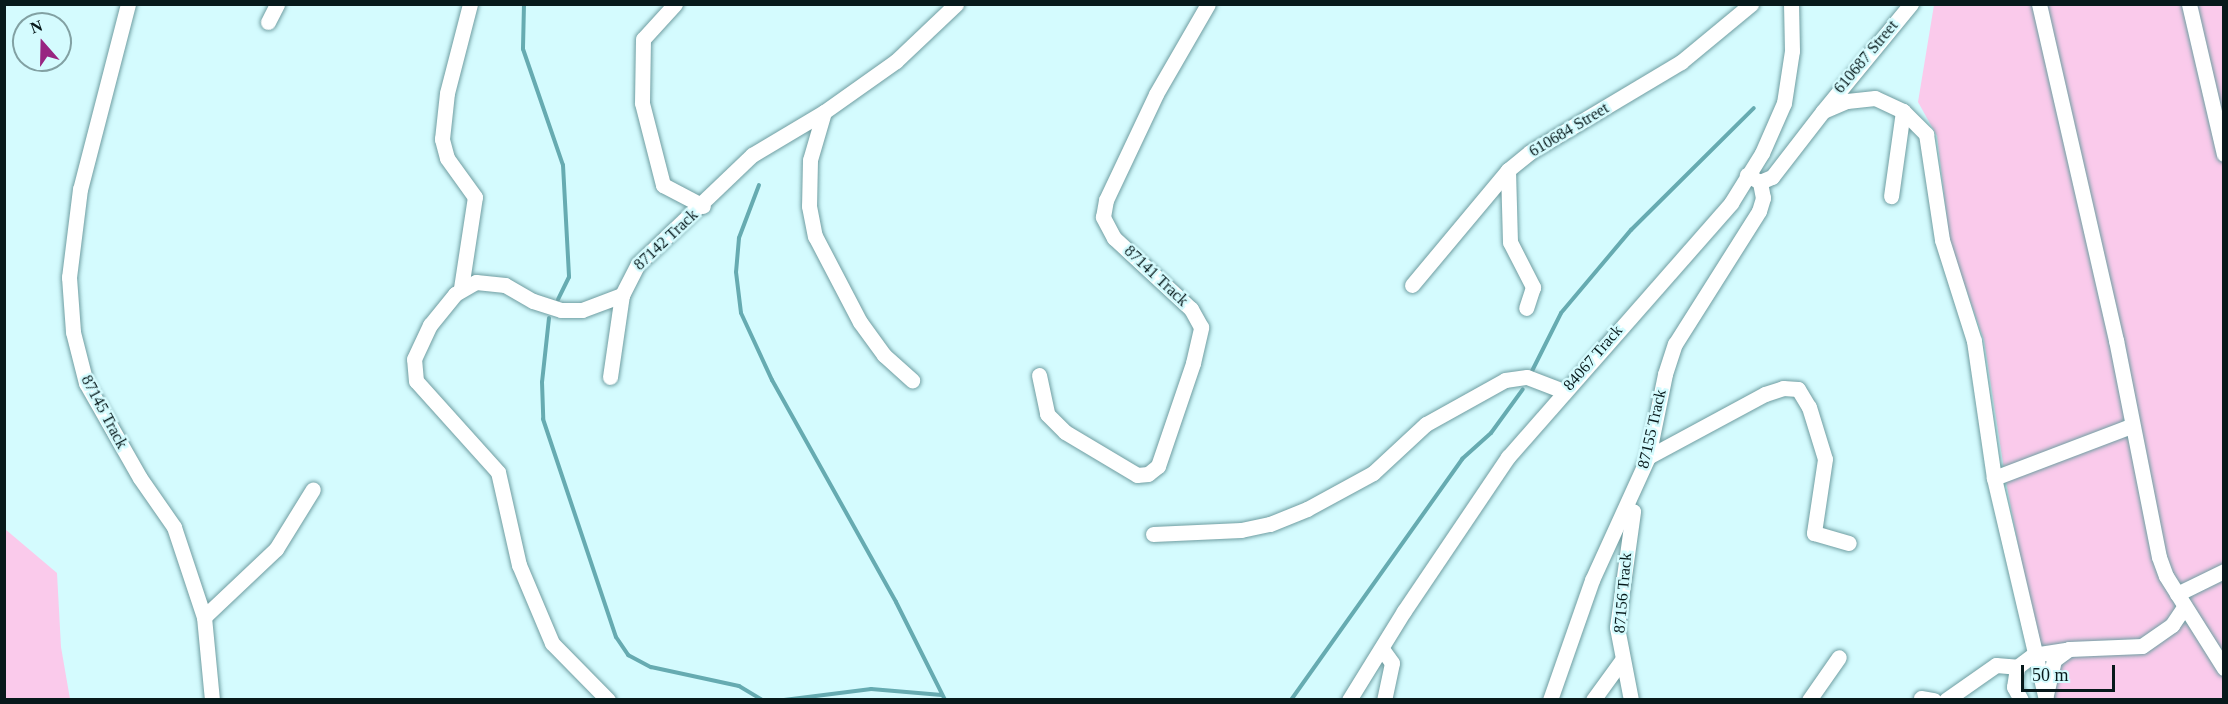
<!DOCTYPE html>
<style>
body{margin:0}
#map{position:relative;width:2228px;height:704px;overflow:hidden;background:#d4fbfe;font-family:"Times New Roman",serif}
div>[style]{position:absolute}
.green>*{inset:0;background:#facaeb}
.stream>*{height:4px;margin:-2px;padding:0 2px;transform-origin:2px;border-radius:2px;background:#66abb1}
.roads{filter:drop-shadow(0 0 2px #6f9da1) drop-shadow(0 0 2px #6f9da1)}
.street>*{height:15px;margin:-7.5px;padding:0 7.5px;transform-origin:7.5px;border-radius:7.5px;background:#fff}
span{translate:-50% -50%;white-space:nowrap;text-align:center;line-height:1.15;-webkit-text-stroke:5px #d4fbfe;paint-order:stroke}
.street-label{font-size:16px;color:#07191b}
.frame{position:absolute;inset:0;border:6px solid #07191b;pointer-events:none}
.north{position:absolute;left:12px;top:12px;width:60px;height:60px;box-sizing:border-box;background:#d4fbfe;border:2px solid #82a1a3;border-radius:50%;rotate:340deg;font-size:16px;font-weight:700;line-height:24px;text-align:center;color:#07191b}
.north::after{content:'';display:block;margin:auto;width:21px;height:27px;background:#982581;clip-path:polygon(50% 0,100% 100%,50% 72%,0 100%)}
.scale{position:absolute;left:2021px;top:665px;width:94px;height:27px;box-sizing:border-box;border:3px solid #07191b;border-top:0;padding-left:8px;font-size:18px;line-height:21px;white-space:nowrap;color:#07191b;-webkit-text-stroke:4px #d4fbfe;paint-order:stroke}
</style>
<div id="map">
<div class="green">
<div style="clip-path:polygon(1934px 5px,2223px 5px,2223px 699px,2051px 699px,2044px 682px,2005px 476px,1984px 340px,1950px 243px,1937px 136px,1918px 102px)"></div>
<div style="clip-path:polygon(5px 529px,57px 573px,61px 647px,70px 699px,5px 699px)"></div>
</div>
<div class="stream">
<div style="left:524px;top:4px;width:45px;rotate:91.3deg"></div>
<div style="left:523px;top:49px;width:123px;rotate:71deg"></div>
<div style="left:563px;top:165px;width:112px;rotate:86.9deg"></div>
<div style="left:569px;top:277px;width:25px;rotate:116deg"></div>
<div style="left:759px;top:185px;width:57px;rotate:110.7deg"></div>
<div style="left:739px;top:238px;width:34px;rotate:95deg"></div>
<div style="left:736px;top:272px;width:41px;rotate:83deg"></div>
<div style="left:741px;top:313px;width:74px;rotate:65.2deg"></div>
<div style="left:772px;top:380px;width:254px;rotate:60.8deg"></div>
<div style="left:896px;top:602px;width:110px;rotate:63.4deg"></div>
<div style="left:549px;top:318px;width:64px;rotate:96.2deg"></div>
<div style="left:542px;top:382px;width:37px;rotate:88deg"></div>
<div style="left:543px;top:419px;width:230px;rotate:71.5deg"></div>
<div style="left:616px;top:637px;width:22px;rotate:56deg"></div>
<div style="left:628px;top:655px;width:26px;rotate:28deg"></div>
<div style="left:651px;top:667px;width:90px;rotate:12.2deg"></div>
<div style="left:739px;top:686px;width:27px;rotate:31deg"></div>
<div style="left:1531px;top:373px;width:67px;rotate:-63.4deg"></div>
<div style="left:1561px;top:313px;width:109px;rotate:-49.9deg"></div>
<div style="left:1631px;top:230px;width:173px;rotate:-44.8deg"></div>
<div style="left:784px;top:700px;width:88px;rotate:-7.2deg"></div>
<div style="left:871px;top:689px;width:71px;rotate:4.8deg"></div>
<div style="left:1291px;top:700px;width:296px;rotate:-54.6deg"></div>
<div style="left:1462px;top:459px;width:39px;rotate:-42deg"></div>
<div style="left:1491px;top:433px;width:54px;rotate:-54deg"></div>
</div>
<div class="roads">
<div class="street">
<div style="left:128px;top:4px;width:191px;rotate:104.5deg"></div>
<div style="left:80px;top:189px;width:89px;rotate:97.1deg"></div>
<div style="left:69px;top:277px;width:55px;rotate:85.8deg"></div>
<div style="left:73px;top:332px;width:53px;rotate:75.7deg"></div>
<div style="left:86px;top:383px;width:109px;rotate:60.4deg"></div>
<div style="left:140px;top:478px;width:60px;rotate:55.2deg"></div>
<div style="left:174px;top:527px;width:95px;rotate:71.6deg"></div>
<div style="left:204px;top:617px;width:83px;rotate:84.5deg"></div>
<div style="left:675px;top:4px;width:47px;rotate:132.4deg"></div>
<div style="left:643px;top:39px;width:64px;rotate:90.9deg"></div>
<div style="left:642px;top:103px;width:85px;rotate:75.6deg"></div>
<div style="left:663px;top:185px;width:45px;rotate:27.7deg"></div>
<div style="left:2039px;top:4px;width:345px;rotate:77.1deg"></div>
<div style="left:2116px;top:340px;width:221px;rotate:78.8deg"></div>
<div style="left:2159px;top:557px;width:20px;rotate:70deg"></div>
<div style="left:2166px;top:576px;width:109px;rotate:57.8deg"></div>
<div style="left:2189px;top:4px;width:154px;rotate:76.9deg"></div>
<div style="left:268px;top:22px;width:20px;rotate:-63deg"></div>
<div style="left:1823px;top:111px;width:139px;rotate:-50.6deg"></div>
<div style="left:1903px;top:111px;width:33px;rotate:45deg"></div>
<div style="left:1926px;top:134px;width:107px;rotate:81.4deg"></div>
<div style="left:1942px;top:240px;width:106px;rotate:72.4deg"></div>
<div style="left:1974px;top:341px;width:138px;rotate:81.7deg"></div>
<div style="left:1994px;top:478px;width:228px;rotate:76.8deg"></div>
<div style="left:824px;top:112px;width:50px;rotate:106.3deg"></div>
<div style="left:810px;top:160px;width:46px;rotate:91.2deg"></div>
<div style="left:809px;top:206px;width:31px;rotate:79deg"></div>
<div style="left:815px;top:236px;width:97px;rotate:62.4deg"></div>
<div style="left:860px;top:322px;width:41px;rotate:54deg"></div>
<div style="left:884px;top:355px;width:38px;rotate:42deg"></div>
<div style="left:1508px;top:170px;width:72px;rotate:88.4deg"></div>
<div style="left:1510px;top:242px;width:51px;rotate:62.9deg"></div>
<div style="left:1533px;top:287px;width:22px;rotate:108deg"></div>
<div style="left:1760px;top:182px;width:13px;rotate:-23deg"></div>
<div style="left:1772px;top:177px;width:83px;rotate:-52.3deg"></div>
<div style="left:1823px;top:111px;width:26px;rotate:-23deg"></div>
<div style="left:1847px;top:101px;width:28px;rotate:-6deg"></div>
<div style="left:1875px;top:98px;width:31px;rotate:25deg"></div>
<div style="left:1903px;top:111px;width:86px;rotate:98deg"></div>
<div style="left:1412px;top:285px;width:150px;rotate:-50.1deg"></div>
<div style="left:1508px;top:170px;width:28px;rotate:-39deg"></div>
<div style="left:1530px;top:152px;width:176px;rotate:-30.8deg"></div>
<div style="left:1681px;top:62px;width:91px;rotate:-39.6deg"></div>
<div style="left:461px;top:288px;width:92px;rotate:-81.3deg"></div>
<div style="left:475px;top:197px;width:48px;rotate:-125.7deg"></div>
<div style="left:447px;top:158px;width:20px;rotate:-105deg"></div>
<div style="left:442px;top:139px;width:46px;rotate:-83.8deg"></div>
<div style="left:447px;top:93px;width:92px;rotate:-75.5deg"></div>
<div style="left:1039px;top:375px;width:40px;rotate:78deg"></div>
<div style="left:1047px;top:414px;width:25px;rotate:45deg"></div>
<div style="left:1065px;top:432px;width:84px;rotate:30.8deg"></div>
<div style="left:1137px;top:475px;width:11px;rotate:-5deg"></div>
<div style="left:1148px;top:474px;width:13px;rotate:-39deg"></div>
<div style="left:1158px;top:466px;width:109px;rotate:-71.2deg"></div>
<div style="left:1193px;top:363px;width:37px;rotate:-77deg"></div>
<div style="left:1201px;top:327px;width:21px;rotate:-119deg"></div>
<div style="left:1191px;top:309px;width:105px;rotate:-137.3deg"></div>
<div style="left:1114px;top:238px;width:24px;rotate:-118deg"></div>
<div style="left:1103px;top:217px;width:17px;rotate:-80deg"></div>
<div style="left:1106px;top:200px;width:117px;rotate:-64.7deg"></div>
<div style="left:1156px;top:94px;width:104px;rotate:-60deg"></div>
<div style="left:610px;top:377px;width:83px;rotate:-81.7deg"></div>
<div style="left:1648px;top:457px;width:133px;rotate:-28.3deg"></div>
<div style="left:1765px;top:394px;width:19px;rotate:-18deg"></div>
<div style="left:1783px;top:388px;width:15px;rotate:4deg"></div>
<div style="left:1798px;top:389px;width:21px;rotate:59deg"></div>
<div style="left:1809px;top:407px;width:54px;rotate:72.9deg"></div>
<div style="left:1825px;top:459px;width:75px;rotate:98.5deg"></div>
<div style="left:1814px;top:533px;width:36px;rotate:16deg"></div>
<div style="left:1994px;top:478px;width:147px;rotate:-20.8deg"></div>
<div style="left:1153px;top:534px;width:88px;rotate:-2.6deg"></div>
<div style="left:1241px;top:530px;width:30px;rotate:-12deg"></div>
<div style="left:1270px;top:524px;width:40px;rotate:-22deg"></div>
<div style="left:1307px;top:509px;width:75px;rotate:-28.6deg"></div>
<div style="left:1373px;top:473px;width:72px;rotate:-42.8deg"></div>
<div style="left:1426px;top:424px;width:90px;rotate:-29.1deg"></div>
<div style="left:1505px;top:380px;width:22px;rotate:-8deg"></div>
<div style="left:1527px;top:377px;width:39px;rotate:21deg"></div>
<div style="left:2177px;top:594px;width:52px;rotate:-26.1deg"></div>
<div style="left:204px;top:617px;width:99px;rotate:-43.4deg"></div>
<div style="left:276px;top:549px;width:70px;rotate:-58.3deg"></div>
<div style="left:1382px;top:649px;width:17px;rotate:54deg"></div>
<div style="left:1392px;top:663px;width:38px;rotate:102deg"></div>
<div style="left:2069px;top:649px;width:73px;rotate:-2.4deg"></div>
<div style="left:2142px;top:646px;width:37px;rotate:-35deg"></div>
<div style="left:2172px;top:625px;width:22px;rotate:-56deg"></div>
<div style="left:1921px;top:698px;width:13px;rotate:9deg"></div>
<div style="left:608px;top:700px;width:80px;rotate:-134.5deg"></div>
<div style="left:552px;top:643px;width:85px;rotate:-112.9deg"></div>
<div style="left:519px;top:565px;width:95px;rotate:-102.7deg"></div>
<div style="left:498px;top:472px;width:122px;rotate:-132deg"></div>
<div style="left:416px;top:381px;width:22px;rotate:-95deg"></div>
<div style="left:414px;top:359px;width:38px;rotate:-65deg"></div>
<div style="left:430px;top:325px;width:40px;rotate:-51deg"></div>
<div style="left:455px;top:294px;width:24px;rotate:-30deg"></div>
<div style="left:476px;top:282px;width:29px;rotate:6deg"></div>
<div style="left:505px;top:285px;width:32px;rotate:30deg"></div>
<div style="left:533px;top:301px;width:29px;rotate:18deg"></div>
<div style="left:561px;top:310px;width:21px"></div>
<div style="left:582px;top:310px;width:43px;rotate:-20.6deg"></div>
<div style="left:622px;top:295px;width:35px;rotate:-63deg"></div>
<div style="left:638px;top:264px;width:158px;rotate:-43.7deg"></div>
<div style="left:752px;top:155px;width:84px;rotate:-30.8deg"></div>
<div style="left:824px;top:112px;width:88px;rotate:-35.3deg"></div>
<div style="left:896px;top:61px;width:83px;rotate:-43.5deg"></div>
<div style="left:1349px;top:700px;width:105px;rotate:-58.3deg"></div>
<div style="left:1404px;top:611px;width:186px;rotate:-56deg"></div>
<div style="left:1508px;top:457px;width:338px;rotate:-48.7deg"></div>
<div style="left:1731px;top:203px;width:59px;rotate:-58.2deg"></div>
<div style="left:1762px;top:153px;width:55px;rotate:-66.3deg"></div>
<div style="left:1784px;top:103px;width:53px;rotate:-81.3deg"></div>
<div style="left:1792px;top:51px;width:47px;rotate:-91.2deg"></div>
<div style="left:1550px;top:700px;width:127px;rotate:-70.7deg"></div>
<div style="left:1592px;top:580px;width:135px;rotate:-65.5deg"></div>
<div style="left:1648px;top:457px;width:85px;rotate:-78.4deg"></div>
<div style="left:1665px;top:374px;width:32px;rotate:-72deg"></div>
<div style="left:1675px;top:344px;width:157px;rotate:-57.7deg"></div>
<div style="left:1759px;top:211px;width:14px;rotate:-73deg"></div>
<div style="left:1763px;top:198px;width:16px;rotate:-101deg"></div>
<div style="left:1760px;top:182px;width:15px;rotate:-152deg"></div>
<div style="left:1593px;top:700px;width:49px;rotate:-54.1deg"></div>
<div style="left:1631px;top:700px;width:74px;rotate:-100.9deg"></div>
<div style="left:1617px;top:627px;width:117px;rotate:-82.1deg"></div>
<div style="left:1809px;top:700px;width:52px;rotate:-55.1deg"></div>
<div style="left:1946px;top:700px;width:61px;rotate:-35deg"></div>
<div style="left:1996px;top:665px;width:21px;rotate:5deg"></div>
<div style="left:2021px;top:700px;width:15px;rotate:-118deg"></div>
<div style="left:2014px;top:687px;width:20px;rotate:-81deg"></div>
<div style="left:2017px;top:667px;width:20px;rotate:-37deg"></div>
<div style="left:2033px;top:655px;width:36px;rotate:-9deg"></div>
<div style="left:2069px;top:649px;width:19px;rotate:144deg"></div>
<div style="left:2054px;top:660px;width:36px;rotate:103deg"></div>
</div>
</div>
<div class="street-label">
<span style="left:1866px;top:57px;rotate:-50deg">610687 Street</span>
<span style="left:1569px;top:130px;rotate:-31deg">610684 Street</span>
<span style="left:666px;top:240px;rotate:-43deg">87142 Track</span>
<span style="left:1156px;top:276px;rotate:43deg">87141 Track</span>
<span style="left:1593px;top:358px;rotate:-49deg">84067 Track</span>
<span style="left:104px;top:412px;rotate:62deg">87145 Track</span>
<span style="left:1652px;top:429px;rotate:-77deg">87155 Track</span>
<span style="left:1623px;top:593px;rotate:-85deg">87156 Track</span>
</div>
<div class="frame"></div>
<div class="north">N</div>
<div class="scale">50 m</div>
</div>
